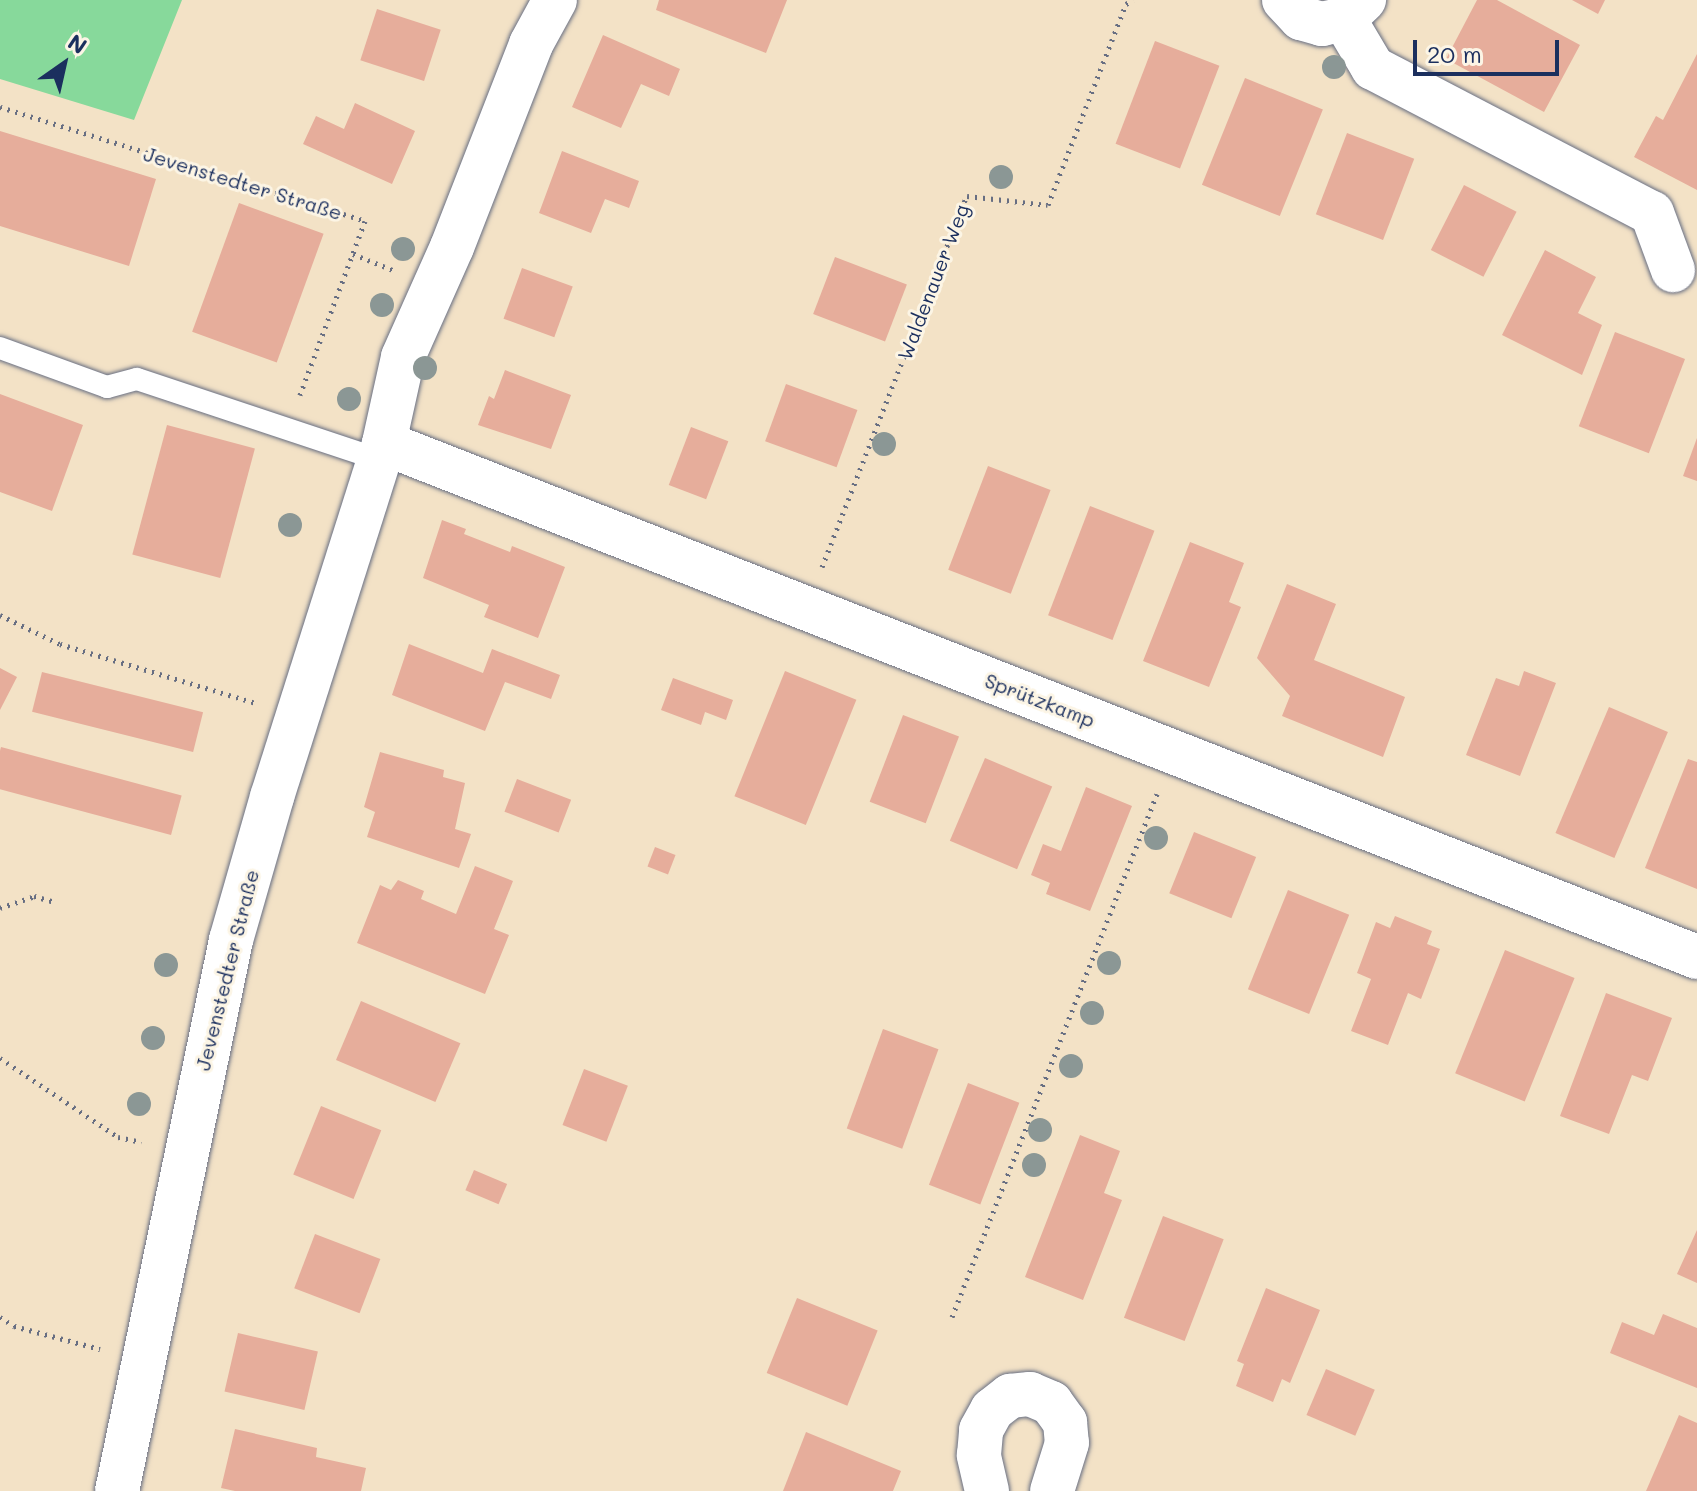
<!DOCTYPE html>
<meta charset="utf-8">
<style>
body{margin:0}
#map{position:relative;width:1697px;height:1491px;overflow:hidden;background:#f3e2c6;font-family:Mali,sans-serif}
div>[style]{position:absolute}
.green>*{inset:0;background:#87d99b}
.building>*{inset:0;background:#e6ad9b;transform-origin:0 0}
.path>*{height:5px;margin-top:-2.5px;transform-origin:0;background:repeating-linear-gradient(90deg,#676e82 0 2px,transparent 0 8px)}
.roads{filter:drop-shadow(0 0 2px #676e82) drop-shadow(0 0 2px #676e82)}
.lane>*{height:22px;margin:-11px;padding:0 11px;transform-origin:11px;border-radius:11px;background:#fff}
.street>*{height:44px;margin:-22px;padding:0 22px;transform-origin:22px;border-radius:22px;background:#fff}
.trees>*{width:24px;height:24px;margin:-12px;border-radius:50%;background:#8b9795}
span{translate:-50% -50%;white-space:nowrap;text-align:center;line-height:1.15;-webkit-text-stroke:6px #fcf5e5;paint-order:stroke}
.street-label{font-size:20px;color:#1b2f5e}
.north{position:absolute;left:24px;top:24px;width:80px;height:80px;-webkit-text-stroke:6px #fcf5e5;paint-order:stroke;rotate:34deg;font-size:22px;font-weight:700;line-height:32px;text-align:center;color:#1b2f5e}
.north::after{content:'';display:block;margin:auto;width:28px;height:36px;background:#1b2f5e;clip-path:polygon(50% 0,100% 100%,50% 72%,0 100%)}
.scale{position:absolute;left:1413px;top:40px;width:146px;height:36px;box-sizing:border-box;border:4px solid #1b2f5e;border-top:0;padding-left:10px;font-size:24px;line-height:28px;white-space:nowrap;color:#1b2f5e;-webkit-text-stroke:6px #fcf5e5;paint-order:stroke}
</style>
<div id="map">
<div class="green">
<div style="clip-path:polygon(0 0,182px 0,134px 120px,0 79px)"></div>
</div>
<div class="building">
<div style="clip-path:polygon(659px 0,787px 0,766px 53px,656px 10px)"></div>
<div style="clip-path:polygon(1477px 0,1497px 0,1580px 45px,1544px 112px,1446px 59px)"></div>
<div style="clip-path:polygon(1572px 0,1605px 0,1598px 14px)"></div>
<div style="left:377px;top:9px;width:67px;height:54px;rotate:18deg"></div>
<div style="clip-path:polygon(603px 35px,680px 69px,669px 96px,641px 84px,621px 128px,572px 107px)"></div>
<div style="left:1155px;top:41px;width:69px;height:110px;rotate:21deg"></div>
<div style="clip-path:polygon(1697px 54px,1697px 190px,1634px 157px,1656px 116px,1663px 120px)"></div>
<div style="left:1245px;top:78px;width:84px;height:115px;rotate:22deg"></div>
<div style="clip-path:polygon(355px 103px,415px 131px,392px 184px,303px 144px,316px 116px,344px 129px)"></div>
<div style="clip-path:polygon(0 131px,156px 179px,129px 266px,0 226px)"></div>
<div style="left:1347px;top:133px;width:72px;height:87px;rotate:21deg"></div>
<div style="clip-path:polygon(562px 151px,639px 181px,629px 208px,605px 199px,591px 233px,539px 213px)"></div>
<div style="left:1464px;top:185px;width:59px;height:73px;rotate:27deg"></div>
<div style="left:239px;top:203px;width:90px;height:137px;rotate:20deg"></div>
<div style="clip-path:polygon(1545px 250px,1596px 277px,1578px 313px,1602px 325px,1582px 375px,1502px 335px)"></div>
<div style="left:835px;top:257px;width:77px;height:61px;rotate:21deg"></div>
<div style="left:522px;top:268px;width:54px;height:54px;rotate:20deg"></div>
<div style="left:1615px;top:332px;width:75px;height:101px;rotate:21deg"></div>
<div style="clip-path:polygon(505px 370px,571px 395px,551px 449px,478px 425px,489px 396px,494px 399px)"></div>
<div style="left:786px;top:384px;width:76px;height:61px;rotate:20deg"></div>
<div style="clip-path:polygon(0 394px,83px 425px,52px 511px,0 492px)"></div>
<div style="left:167px;top:425px;width:91px;height:134px;rotate:15deg"></div>
<div style="left:691px;top:427px;width:40px;height:62px;rotate:21deg"></div>
<div style="clip-path:polygon(1697px 438px,1697px 481px,1683px 476px)"></div>
<div style="left:988px;top:466px;width:67px;height:111px;rotate:21deg"></div>
<div style="left:1090px;top:506px;width:69px;height:117px;rotate:21deg"></div>
<div style="clip-path:polygon(442px 520px,466px 529px,464px 534px,510px 552px,512px 546px,565px 567px,538px 638px,484px 617px,489px 605px,423px 578px)"></div>
<div style="clip-path:polygon(1190px 542px,1244px 563px,1229px 602px,1241px 607px,1209px 687px,1143px 661px)"></div>
<div style="clip-path:polygon(1287px 584px,1336px 604px,1314px 660px,1405px 697px,1383px 757px,1282px 716px,1290px 696px,1257px 658px)"></div>
<div style="clip-path:polygon(409px 644px,483px 673px,492px 649px,560px 675px,551px 699px,505px 682px,485px 731px,392px 695px)"></div>
<div style="clip-path:polygon(0 668px,17px 677px,0 710px)"></div>
<div style="left:785px;top:671px;width:77px;height:135px;rotate:22deg"></div>
<div style="clip-path:polygon(1524px 671px,1556px 683px,1520px 776px,1466px 755px,1496px 678px,1519px 686px)"></div>
<div style="left:42px;top:672px;width:166px;height:41px;rotate:14deg"></div>
<div style="clip-path:polygon(673px 678px,733px 700px,726px 720px,705px 712px,701px 725px,661px 710px)"></div>
<div style="left:1609px;top:707px;width:64px;height:137px;rotate:23deg"></div>
<div style="left:903px;top:715px;width:60px;height:93px;rotate:21deg"></div>
<div style="left:1px;top:747px;width:187px;height:41px;rotate:15deg"></div>
<div style="clip-path:polygon(380px 752px,444px 770px,443px 777px,465px 783px,455px 829px,471px 834px,459px 868px,367px 837px,375px 812px,364px 807px)"></div>
<div style="left:985px;top:758px;width:73px;height:90px;rotate:23deg"></div>
<div style="clip-path:polygon(1688px 759px,1697px 762px,1697px 889px,1645px 868px)"></div>
<div style="left:517px;top:779px;width:58px;height:35px;rotate:21deg"></div>
<div style="clip-path:polygon(1086px 787px,1132px 806px,1090px 911px,1046px 894px,1050px 883px,1031px 875px,1043px 844px,1061px 851px)"></div>
<div style="left:1194px;top:832px;width:67px;height:66px;rotate:22deg"></div>
<div style="left:655px;top:847px;width:22px;height:21px;rotate:21deg"></div>
<div style="clip-path:polygon(475px 866px,513px 881px,494px 929px,509px 935px,485px 994px,357px 943px,380px 885px,391px 890px,398px 880px,424px 891px,421px 899px,456px 914px)"></div>
<div style="left:1288px;top:890px;width:66px;height:107px;rotate:22deg"></div>
<div style="clip-path:polygon(1395px 916px,1432px 931px,1427px 944px,1440px 949px,1421px 999px,1408px 993px,1388px 1045px,1351px 1031px,1371px 979px,1357px 973px,1376px 922px,1390px 928px)"></div>
<div style="left:1505px;top:950px;width:75px;height:133px;rotate:22deg"></div>
<div style="clip-path:polygon(1606px 993px,1672px 1018px,1648px 1081px,1632px 1075px,1609px 1134px,1560px 1116px)"></div>
<div style="left:361px;top:1001px;width:108px;height:64px;rotate:23deg"></div>
<div style="left:883px;top:1029px;width:59px;height:106px;rotate:20deg"></div>
<div style="left:584px;top:1069px;width:47px;height:60px;rotate:21deg"></div>
<div style="left:968px;top:1083px;width:55px;height:109px;rotate:21deg"></div>
<div style="left:321px;top:1106px;width:65px;height:74px;rotate:22deg"></div>
<div style="clip-path:polygon(1080px 1135px,1120px 1151px,1104px 1193px,1122px 1200px,1083px 1300px,1025px 1277px)"></div>
<div style="left:474px;top:1170px;width:36px;height:22px;rotate:23deg"></div>
<div style="left:1163px;top:1216px;width:65px;height:109px;rotate:21deg"></div>
<div style="clip-path:polygon(1697px 1230px,1697px 1283px,1677px 1274px)"></div>
<div style="left:315px;top:1234px;width:70px;height:58px;rotate:21deg"></div>
<div style="clip-path:polygon(1266px 1288px,1320px 1310px,1290px 1383px,1282px 1379px,1273px 1402px,1236px 1386px,1244px 1364px,1237px 1361px)"></div>
<div style="left:797px;top:1298px;width:87px;height:81px;rotate:22deg"></div>
<div style="clip-path:polygon(1663px 1314px,1697px 1328px,1697px 1388px,1610px 1353px,1622px 1322px,1654px 1335px)"></div>
<div style="left:238px;top:1333px;width:82px;height:60px;rotate:13deg"></div>
<div style="left:1326px;top:1369px;width:53px;height:50px;rotate:23deg"></div>
<div style="clip-path:polygon(1679px 1415px,1697px 1423px,1697px 1491px,1646px 1491px)"></div>
<div style="clip-path:polygon(235px 1429px,317px 1448px,316px 1457px,366px 1468px,361px 1491px,235px 1491px,221px 1488px)"></div>
<div style="clip-path:polygon(806px 1432px,901px 1471px,893px 1491px,783px 1491px)"></div>
</div>
<div class="path">
<div style="left:0;top:107px;width:382px;rotate:17.3deg"></div>
<div style="left:365px;top:221px;width:186px;rotate:110.5deg"></div>
<div style="left:353px;top:254px;width:43px;rotate:21.8deg"></div>
<div style="left:822px;top:567px;width:398px;rotate:-68.7deg"></div>
<div style="left:967px;top:196px;width:81px;rotate:6.3deg"></div>
<div style="left:1048px;top:205px;width:216px;rotate:-68.8deg"></div>
<div style="left:1126px;top:4px;width:8px;rotate:-30deg"></div>
<div style="left:0;top:615px;width:67px;rotate:25.8deg"></div>
<div style="left:60px;top:644px;width:204px;rotate:16.8deg"></div>
<div style="left:0;top:908px;width:36px;rotate:-19deg"></div>
<div style="left:34px;top:896px;width:19px;rotate:16deg"></div>
<div style="left:0;top:1058px;width:142px;rotate:33.8deg"></div>
<div style="left:118px;top:1137px;width:24px;rotate:12deg"></div>
<div style="left:0;top:1317px;width:17px;rotate:33deg"></div>
<div style="left:14px;top:1326px;width:89px;rotate:15deg"></div>
<div style="left:952px;top:1317px;width:562px;rotate:-68.6deg"></div>
</div>
<div class="roads">
<div class="lane">
<div style="left:0;top:348px;width:114px;rotate:20deg"></div>
<div style="left:107px;top:387px;width:31px;rotate:-15deg"></div>
<div style="left:137px;top:379px;width:254px;rotate:18.4deg"></div>
</div>
<div class="street">
<div style="left:1284px;top:0;width:25px;rotate:47deg"></div>
<div style="left:1301px;top:18px;width:22px;rotate:16deg"></div>
<div style="left:1322px;top:24px;width:23px;rotate:-13deg"></div>
<div style="left:1344px;top:19px;width:28px;rotate:-44deg"></div>
<div style="left:1344px;top:19px;width:57px;rotate:59.4deg"></div>
<div style="left:1373px;top:68px;width:314px;rotate:27.5deg"></div>
<div style="left:1652px;top:213px;width:61px;rotate:69.8deg"></div>
<div style="left:384px;top:443px;width:1410px;rotate:21.38deg"></div>
<div style="left:117px;top:1491px;width:563px;rotate:-78.31deg"></div>
<div style="left:231px;top:940px;width:149px;rotate:-74deg"></div>
<div style="left:272px;top:797px;width:371px;rotate:-72.4deg"></div>
<div style="left:384px;top:443px;width:88px;rotate:-77.5deg"></div>
<div style="left:403px;top:357px;width:120px;rotate:-66deg"></div>
<div style="left:452px;top:247px;width:218px;rotate:-68.7deg"></div>
<div style="left:531px;top:44px;width:50px;rotate:-61.4deg"></div>
<div style="left:987px;top:1491px;width:37px;rotate:-103deg"></div>
<div style="left:979px;top:1455px;width:25px;rotate:-85deg"></div>
<div style="left:981px;top:1430px;width:23px;rotate:-61deg"></div>
<div style="left:992px;top:1410px;width:23px;rotate:-38deg"></div>
<div style="left:1010px;top:1396px;width:20px;rotate:-6deg"></div>
<div style="left:1030px;top:1394px;width:23px;rotate:23deg"></div>
<div style="left:1051px;top:1403px;width:24px;rotate:54deg"></div>
<div style="left:1065px;top:1422px;width:21px;rotate:85deg"></div>
<div style="left:1067px;top:1443px;width:50px;rotate:107.4deg"></div>
</div>
</div>
<div class="trees">
<div style="left:1334px;top:67px"></div>
<div style="left:1001px;top:177px"></div>
<div style="left:403px;top:249px"></div>
<div style="left:382px;top:305px"></div>
<div style="left:425px;top:368px"></div>
<div style="left:349px;top:399px"></div>
<div style="left:884px;top:444px"></div>
<div style="left:290px;top:525px"></div>
<div style="left:1156px;top:838px"></div>
<div style="left:1109px;top:963px"></div>
<div style="left:166px;top:965px"></div>
<div style="left:1092px;top:1013px"></div>
<div style="left:153px;top:1038px"></div>
<div style="left:1071px;top:1066px"></div>
<div style="left:139px;top:1104px"></div>
<div style="left:1040px;top:1130px"></div>
<div style="left:1034px;top:1165px"></div>
</div>
<div class="street-label">
<span style="left:243px;top:183px;rotate:17deg">Jevenstedter Straße</span>
<span style="left:933px;top:282px;rotate:-69deg">Waldenauer Weg</span>
<span style="left:1040px;top:700px;rotate:21deg">Sprützkamp</span>
<span style="left:227px;top:970px;rotate:-76deg">Jevenstedter Straße</span>
</div>
<div class="north">N</div>
<div class="scale">20 m</div>
</div>
